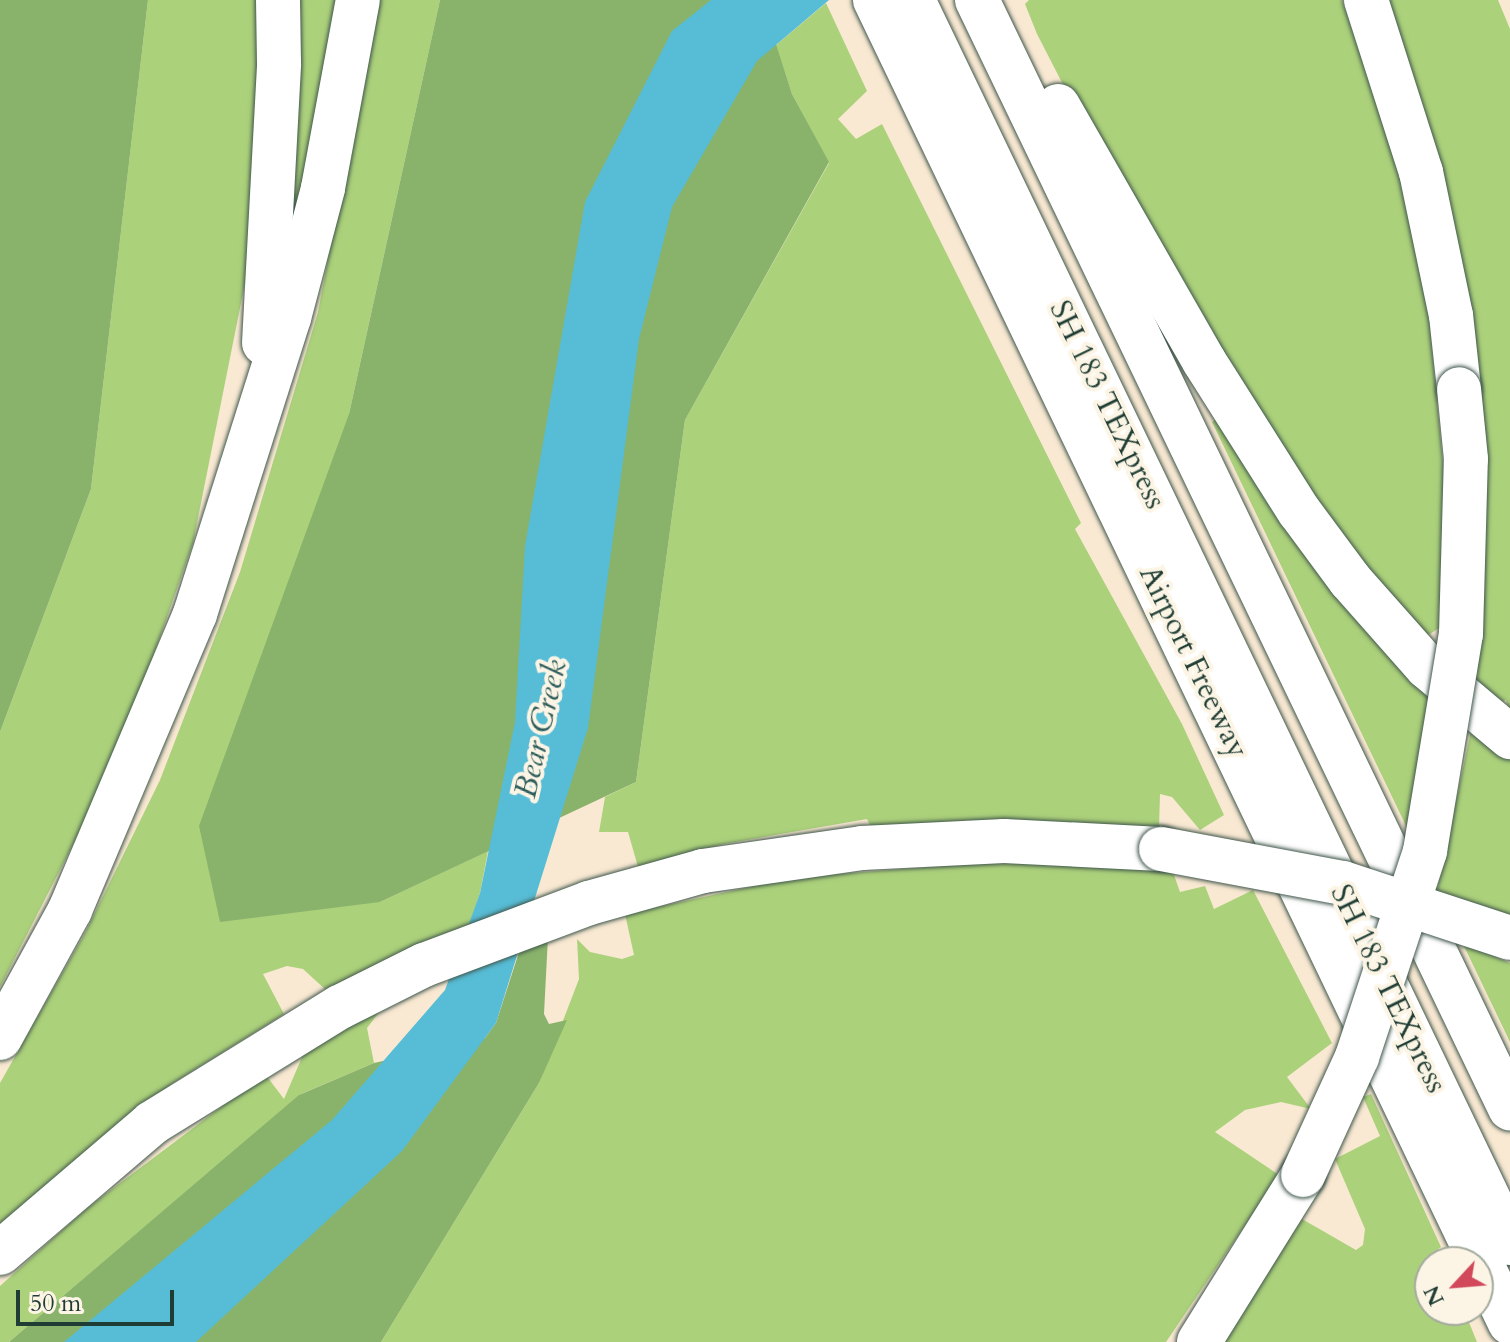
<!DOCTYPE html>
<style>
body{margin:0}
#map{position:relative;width:1510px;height:1342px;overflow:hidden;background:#f9e9d3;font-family:Cardo,serif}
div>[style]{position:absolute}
.green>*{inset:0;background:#acd17b}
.forest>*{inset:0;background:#89b36b}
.water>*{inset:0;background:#57bcd5}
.roads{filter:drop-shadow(0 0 2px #40574c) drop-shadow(0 0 2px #40574c)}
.highway>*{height:44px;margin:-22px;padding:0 22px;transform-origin:22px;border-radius:22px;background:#fff}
.bridges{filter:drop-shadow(0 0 2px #40574c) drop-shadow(0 0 2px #40574c)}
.highway-bridge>*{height:44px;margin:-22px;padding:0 22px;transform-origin:22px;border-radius:22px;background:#fff}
span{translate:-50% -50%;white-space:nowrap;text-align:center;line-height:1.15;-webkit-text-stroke:8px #fcf5e5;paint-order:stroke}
.street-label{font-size:30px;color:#1f3d34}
.water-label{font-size:32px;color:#2d5d5c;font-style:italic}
.north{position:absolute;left:1414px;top:1246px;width:80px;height:80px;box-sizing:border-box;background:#fcf5e5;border:2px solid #a4ab9e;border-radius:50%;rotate:244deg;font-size:22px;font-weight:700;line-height:32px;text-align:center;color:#1f3d34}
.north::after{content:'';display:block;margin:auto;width:28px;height:36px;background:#d1495b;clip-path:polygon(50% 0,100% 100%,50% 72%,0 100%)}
.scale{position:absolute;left:16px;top:1290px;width:158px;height:36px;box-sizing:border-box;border:4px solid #1f3d34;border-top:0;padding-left:10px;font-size:24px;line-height:28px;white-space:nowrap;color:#1f3d34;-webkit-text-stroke:6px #fcf5e5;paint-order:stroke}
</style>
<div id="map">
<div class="green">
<div style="clip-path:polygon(148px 0,261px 0,250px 258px,193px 543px,147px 674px,81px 829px,0 987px,0 732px,91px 489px)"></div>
<div style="clip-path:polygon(292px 0,336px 0,284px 287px)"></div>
<div style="clip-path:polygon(377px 0,440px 0,349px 414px,380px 902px,488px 851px,480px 893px,469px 925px,327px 991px,303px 969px,287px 966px,263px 974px,284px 1014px,173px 1083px,0 1227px,0 1083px,85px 933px,160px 780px,240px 572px,318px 312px)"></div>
<div style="clip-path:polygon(1029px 0,1342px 0,1401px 174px,1428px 305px,1444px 475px,1439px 628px,1422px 639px,1352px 562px,1091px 139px,1037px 34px,1025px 4px)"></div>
<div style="clip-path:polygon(1386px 0,1498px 0,1510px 29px,1510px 716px,1506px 700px,1497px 704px,1477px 686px,1485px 485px,1452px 214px,1425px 111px)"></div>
<div style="clip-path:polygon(826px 3px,867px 91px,838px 119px,856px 139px,882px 124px,1081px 523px,1075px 529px,1182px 724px,1224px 815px,1200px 830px,1172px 797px,1160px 794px,1159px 829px,870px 825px,867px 819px,724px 844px,638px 867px,628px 832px,599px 832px,605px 797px,636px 782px,685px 420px,829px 163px,792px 94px,776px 45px)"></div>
<div style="clip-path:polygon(1219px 417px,1434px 694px,1409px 832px,1212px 422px)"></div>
<div style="clip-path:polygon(1472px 726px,1510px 756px,1510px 919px,1437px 891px)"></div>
<div style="clip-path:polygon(1010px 861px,1173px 872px,1180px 892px,1205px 886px,1214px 909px,1253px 890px,1332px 1043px,1287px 1077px,1311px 1109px,1281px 1102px,1245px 1110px,1215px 1132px,1279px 1175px,1166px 1342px,381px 1342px,539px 1083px,579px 979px,577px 939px,590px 952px,622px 959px,634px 955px,625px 914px,797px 877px)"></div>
<div style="clip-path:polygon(1463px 944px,1510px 963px,1510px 1042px)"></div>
<div style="clip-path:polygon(380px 1011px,367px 1028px,374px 1063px,301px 1094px,9px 1342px,0 1342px,0 1286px,87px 1208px,265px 1074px,284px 1099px,306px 1048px)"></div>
<div style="clip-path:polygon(1371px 1094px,1441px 1247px,1436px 1251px,1441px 1262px,1430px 1262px,1430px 1310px,1464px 1310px,1477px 1342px,1225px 1342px,1302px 1219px,1356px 1250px,1363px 1245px,1365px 1229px,1335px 1159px,1380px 1136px,1363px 1097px)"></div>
</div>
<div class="forest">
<div style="clip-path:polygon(0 0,148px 0,91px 489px,0 732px)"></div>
<div style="clip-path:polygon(440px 0,762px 0,792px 94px,829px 162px,685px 420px,636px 782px,380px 902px,220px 922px,199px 826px,349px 414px)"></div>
<div style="clip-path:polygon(548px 937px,544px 1014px,549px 1024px,567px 1020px,539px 1083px,381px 1342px,9px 1342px,299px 1095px,374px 1063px,485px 1038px,496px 1023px,521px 946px)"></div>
</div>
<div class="water">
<div style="clip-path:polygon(711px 0,829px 0,757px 61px,672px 207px,639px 339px,588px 728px,496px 1023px,402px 1151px,196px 1342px,64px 1342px,332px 1120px,445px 990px,480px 893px,515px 722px,525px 546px,585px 202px,672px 31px)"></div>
</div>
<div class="roads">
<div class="highway">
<div style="left:875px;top:0;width:1467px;rotate:64.36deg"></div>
<div style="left:913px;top:0;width:1379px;rotate:64.35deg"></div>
<div style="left:977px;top:0;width:1230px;rotate:64.31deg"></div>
<div style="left:1366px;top:0;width:181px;rotate:72.3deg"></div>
<div style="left:1421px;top:172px;width:146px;rotate:78.2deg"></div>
<div style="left:1451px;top:315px;width:74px;rotate:83.8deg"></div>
<div style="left:1058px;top:106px;width:294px;rotate:60.2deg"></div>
<div style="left:1204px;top:361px;width:178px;rotate:57.7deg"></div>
<div style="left:1299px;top:511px;width:86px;rotate:53.5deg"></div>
<div style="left:1350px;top:580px;width:116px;rotate:48.5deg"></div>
<div style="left:1427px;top:667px;width:109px;rotate:40.1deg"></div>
<div style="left:264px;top:343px;width:280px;rotate:-86.9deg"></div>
<div style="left:279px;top:63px;width:63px;rotate:-90.9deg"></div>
<div style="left:0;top:1038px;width:146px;rotate:-61.3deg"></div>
<div style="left:70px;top:910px;width:321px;rotate:-67.1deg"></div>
<div style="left:195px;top:614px;width:311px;rotate:-72.4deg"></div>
<div style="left:289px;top:318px;width:134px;rotate:-75.3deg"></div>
<div style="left:323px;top:188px;width:191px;rotate:-79.5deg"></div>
<div style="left:0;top:1253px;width:200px;rotate:-40.5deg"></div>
<div style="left:152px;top:1123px;width:221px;rotate:-31.7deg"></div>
<div style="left:340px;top:1007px;width:94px;rotate:-26.6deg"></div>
<div style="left:424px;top:965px;width:176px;rotate:-20.6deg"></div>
<div style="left:589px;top:903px;width:118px;rotate:-15.7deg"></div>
<div style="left:703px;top:871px;width:161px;rotate:-8.2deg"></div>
<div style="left:862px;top:848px;width:142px;rotate:-2.8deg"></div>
<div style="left:1004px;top:841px;width:157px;rotate:2.9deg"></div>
<div style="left:1199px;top:1342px;width:197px;rotate:-58.1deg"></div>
</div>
</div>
<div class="bridges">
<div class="highway-bridge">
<div style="left:1161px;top:849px;width:185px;rotate:10.6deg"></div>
<div style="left:1343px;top:883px;width:176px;rotate:18.2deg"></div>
<div style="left:1303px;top:1175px;width:130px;rotate:-65.4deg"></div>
<div style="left:1357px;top:1057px;width:217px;rotate:-71.7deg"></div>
<div style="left:1425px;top:851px;width:220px;rotate:-80.6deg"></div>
<div style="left:1461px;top:634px;width:175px;rotate:-88.4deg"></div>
<div style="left:1466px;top:459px;width:70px;rotate:-95.7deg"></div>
</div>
</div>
<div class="street-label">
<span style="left:1107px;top:405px;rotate:64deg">SH 183 TEXpress</span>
<span style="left:1193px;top:662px;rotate:64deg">Airport Freeway</span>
<span style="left:1388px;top:989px;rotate:64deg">SH 183 TEXpress</span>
</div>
<div class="water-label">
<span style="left:541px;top:729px;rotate:-77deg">Bear Creek</span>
</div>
<div class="north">N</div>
<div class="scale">50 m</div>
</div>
